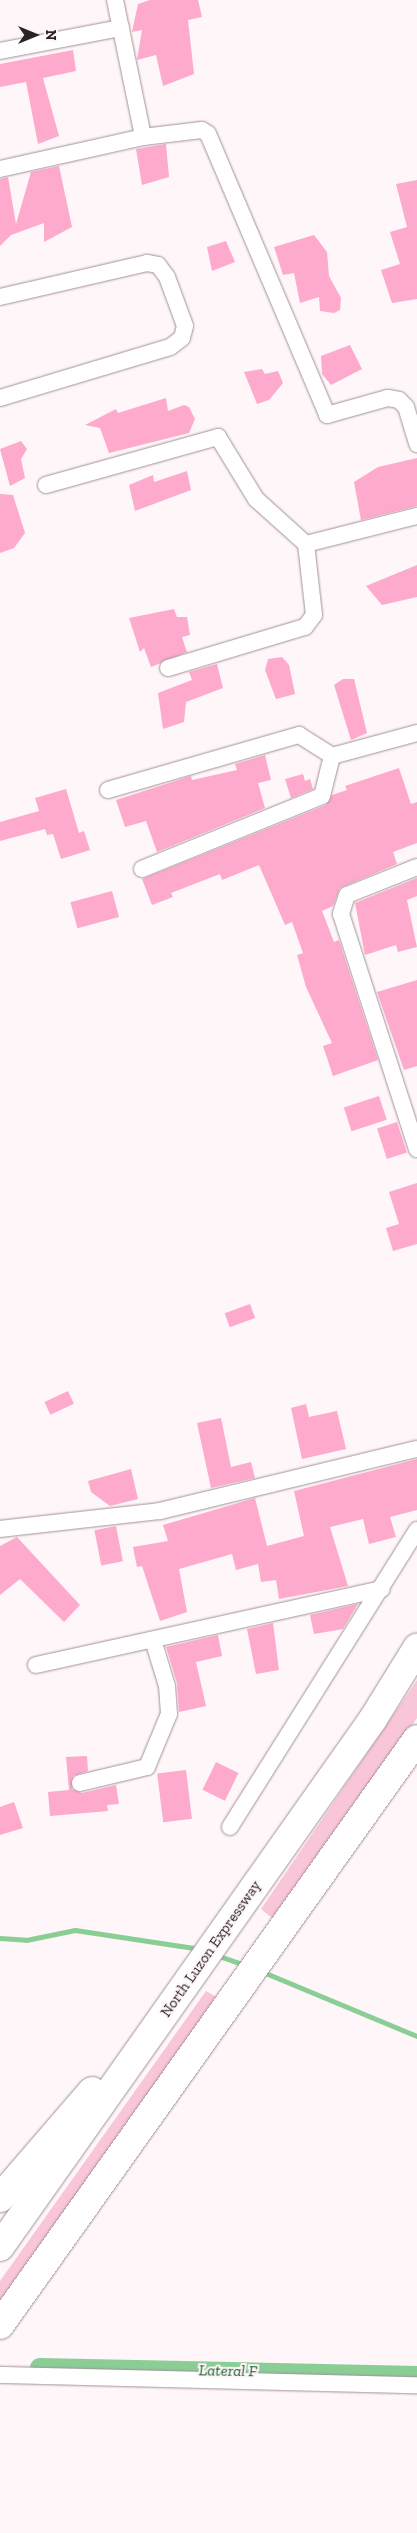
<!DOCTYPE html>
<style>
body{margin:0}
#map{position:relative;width:417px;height:2533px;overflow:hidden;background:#fef6f9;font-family:"Zilla Slab",serif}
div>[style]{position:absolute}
.green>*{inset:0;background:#f8c5d9}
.stream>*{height:5px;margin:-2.5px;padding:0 2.5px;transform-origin:2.5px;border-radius:2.5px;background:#8ace96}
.canal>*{height:19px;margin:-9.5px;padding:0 9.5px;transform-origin:9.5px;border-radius:9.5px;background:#8ace96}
.building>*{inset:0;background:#fdaacc;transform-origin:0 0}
.roads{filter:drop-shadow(0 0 1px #a39097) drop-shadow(0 0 1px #a39097)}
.minor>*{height:16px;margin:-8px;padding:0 8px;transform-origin:8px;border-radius:8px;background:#fff}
.motorway>*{height:28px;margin:-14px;padding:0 14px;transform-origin:14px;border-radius:14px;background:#fff}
span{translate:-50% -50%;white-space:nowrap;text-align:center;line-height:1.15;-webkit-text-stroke:4px #fef6f9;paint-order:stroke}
.street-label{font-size:15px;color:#2a2325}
.water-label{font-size:16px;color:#145e2b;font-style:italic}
.north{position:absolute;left:10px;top:10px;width:50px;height:50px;-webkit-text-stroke:4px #fef6f9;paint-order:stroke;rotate:90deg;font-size:14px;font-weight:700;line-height:20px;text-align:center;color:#2a2325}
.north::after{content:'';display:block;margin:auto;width:18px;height:22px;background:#2a2325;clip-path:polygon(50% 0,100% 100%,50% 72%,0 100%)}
</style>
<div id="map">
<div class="green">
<div style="clip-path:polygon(417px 1680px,417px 1718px,277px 1922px,261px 1909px)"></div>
<div style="clip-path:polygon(206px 1991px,220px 1999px,0 2313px,0 2281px)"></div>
</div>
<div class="stream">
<div style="left:0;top:1938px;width:26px;rotate:4deg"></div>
<div style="left:26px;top:1940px;width:50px;rotate:-11.5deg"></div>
<div style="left:75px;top:1930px;width:127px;rotate:8.6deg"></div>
<div style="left:216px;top:1955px;width:31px;rotate:19deg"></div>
<div style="left:263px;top:1972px;width:167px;rotate:22.6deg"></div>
</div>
<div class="canal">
<div style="left:39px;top:2367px;width:378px;rotate:1.2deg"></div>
</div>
<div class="building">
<div style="clip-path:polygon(150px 0,198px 0,202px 17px,188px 20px,194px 74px,163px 86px,156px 55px,137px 60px,142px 30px,132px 32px,138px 4px)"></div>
<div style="clip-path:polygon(73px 50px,76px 71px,43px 78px,59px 136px,38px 144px,26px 82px,0 87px,0 64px)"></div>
<div style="clip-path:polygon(166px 144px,169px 177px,142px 185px,136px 149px)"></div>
<div style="clip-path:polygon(59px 166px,72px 227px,44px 242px,44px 223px,11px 235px,0 246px,0 179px,8px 177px,16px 224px,31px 172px)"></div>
<div style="clip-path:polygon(417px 180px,417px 299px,392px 303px,381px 270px,400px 264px,390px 232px,407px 227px,396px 184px)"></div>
<div style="clip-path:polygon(314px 235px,327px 252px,329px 276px,341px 298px,340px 310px,334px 313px,320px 311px,319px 297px,300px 303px,294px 273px,283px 275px,274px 247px)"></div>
<div style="clip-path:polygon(226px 241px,235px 262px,212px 271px,207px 247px)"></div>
<div style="clip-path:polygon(350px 345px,362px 369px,331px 385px,322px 374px,321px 356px)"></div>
<div style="clip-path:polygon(262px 369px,265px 374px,278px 371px,283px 383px,269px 400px,257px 404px,244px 372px)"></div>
<div style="clip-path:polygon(166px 398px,168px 411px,184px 405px,189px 407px,195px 419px,189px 433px,109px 453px,100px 428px,85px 425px,116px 409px,118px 413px)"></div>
<div style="clip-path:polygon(21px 441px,27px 449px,21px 459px,25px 478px,10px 486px,0 449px)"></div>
<div style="clip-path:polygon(417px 458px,417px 506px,361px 520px,354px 482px,378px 467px)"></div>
<div style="clip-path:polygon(187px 471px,191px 490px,135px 511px,129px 485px,153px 475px,154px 482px)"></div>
<div style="clip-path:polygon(0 494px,13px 495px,25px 533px,14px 548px,0 553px)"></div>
<div style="clip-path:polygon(417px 565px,417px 597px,382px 605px,366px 586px)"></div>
<div style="clip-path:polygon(174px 609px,177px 617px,187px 617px,190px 635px,182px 637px,187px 652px,151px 667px,144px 648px,140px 652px,129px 618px)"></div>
<div style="clip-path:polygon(282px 657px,289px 665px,295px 694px,276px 699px,265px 670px,268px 659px)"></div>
<div style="clip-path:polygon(217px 664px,223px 688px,186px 702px,184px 722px,163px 729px,158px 693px,192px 680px,189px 672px)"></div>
<div style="clip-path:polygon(343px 679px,354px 679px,367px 733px,351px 740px,334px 685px)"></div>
<div style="clip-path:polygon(265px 755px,271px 780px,258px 783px,265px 808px,157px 852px,146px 821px,125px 827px,116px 800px,191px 776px,192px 780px,237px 770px,235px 764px)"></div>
<div style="clip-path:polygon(399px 768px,411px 804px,417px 802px,417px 843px,393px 852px,397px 864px,340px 888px,333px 906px,322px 911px,334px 942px,339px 940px,378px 1060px,333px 1076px,323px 1046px,332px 1043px,306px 987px,297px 955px,303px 953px,292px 922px,285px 925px,259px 865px,222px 880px,220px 874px,171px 893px,173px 897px,152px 905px,142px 879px,326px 805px,332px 795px,347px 790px,345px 786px)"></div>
<div style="clip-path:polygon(303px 774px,305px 781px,310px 779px,313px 789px,291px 798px,285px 779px)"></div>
<div style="clip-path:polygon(66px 789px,79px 833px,84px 831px,90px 850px,61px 859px,53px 834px,47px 835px,45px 829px,0 841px,0 822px,39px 811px,35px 798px)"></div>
<div style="clip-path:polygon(417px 878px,417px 896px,407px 900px,417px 947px,398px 952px,396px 945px,365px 955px,355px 903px)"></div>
<div style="left:112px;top:891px;width:27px;height:43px;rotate:75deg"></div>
<div style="clip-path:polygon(417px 980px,417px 1066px,404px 1070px,377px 992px)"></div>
<div style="left:379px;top:1096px;width:25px;height:37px;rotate:72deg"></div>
<div style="left:397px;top:1122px;width:32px;height:21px;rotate:72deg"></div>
<div style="clip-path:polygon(417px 1183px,417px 1244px,393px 1251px,386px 1228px,399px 1224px,389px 1192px)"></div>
<div style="left:250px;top:1304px;width:15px;height:27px;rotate:70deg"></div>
<div style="left:68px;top:1391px;width:14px;height:26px;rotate:65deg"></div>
<div style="clip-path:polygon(306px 1404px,309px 1417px,337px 1411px,346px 1449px,302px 1459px,291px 1408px)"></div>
<div style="clip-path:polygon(221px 1418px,231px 1467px,251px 1462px,255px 1478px,211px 1488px,197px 1423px)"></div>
<div style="clip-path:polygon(417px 1459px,417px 1510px,390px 1517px,396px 1537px,369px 1544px,363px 1519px,330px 1527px,348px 1586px,279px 1599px,276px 1580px,261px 1582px,258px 1564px,236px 1570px,232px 1554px,179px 1569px,187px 1612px,160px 1621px,142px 1566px,137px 1567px,133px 1547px,168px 1541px,163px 1525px,255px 1498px,267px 1546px,304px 1536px,294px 1491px)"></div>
<div style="clip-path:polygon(131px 1469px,138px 1499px,110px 1506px,91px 1492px,88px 1481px)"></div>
<div style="left:116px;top:1526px;width:36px;height:22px;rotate:79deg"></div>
<div style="clip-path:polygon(17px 1537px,80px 1605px,64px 1622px,20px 1579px,0 1595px,0 1546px)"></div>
<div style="clip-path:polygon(358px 1604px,343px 1629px,314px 1634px,310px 1615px)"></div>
<div style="clip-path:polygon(273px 1623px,279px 1670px,256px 1674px,247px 1629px)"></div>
<div style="clip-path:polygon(218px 1635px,222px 1656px,196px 1662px,206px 1706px,179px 1712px,177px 1683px,166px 1647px)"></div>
<div style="clip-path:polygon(87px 1756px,88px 1771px,73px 1776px,72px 1789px,82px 1793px,116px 1785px,119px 1804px,107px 1805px,108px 1811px,50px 1816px,48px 1792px,69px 1790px,66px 1757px)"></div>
<div style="left:216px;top:1762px;width:25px;height:31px;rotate:26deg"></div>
<div style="left:186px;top:1770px;width:49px;height:29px;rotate:83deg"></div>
<div style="clip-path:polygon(14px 1802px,23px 1828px,0 1835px,0 1807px)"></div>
</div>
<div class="roads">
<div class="minor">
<div style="left:115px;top:0;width:140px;rotate:78.4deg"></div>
<div style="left:0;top:51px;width:123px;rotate:-10.8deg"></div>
<div style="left:0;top:169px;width:147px;rotate:-12.6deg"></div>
<div style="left:143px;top:137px;width:59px;rotate:-6.8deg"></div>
<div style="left:202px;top:130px;width:7px;rotate:34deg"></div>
<div style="left:208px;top:134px;width:305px;rotate:67deg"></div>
<div style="left:327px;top:415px;width:63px;rotate:-15.6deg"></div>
<div style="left:388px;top:398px;width:11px;rotate:10deg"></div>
<div style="left:399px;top:400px;width:10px;rotate:45deg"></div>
<div style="left:406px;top:407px;width:39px;rotate:73deg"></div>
<div style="left:0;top:297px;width:151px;rotate:-13deg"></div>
<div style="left:147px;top:263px;width:11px;rotate:10deg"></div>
<div style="left:158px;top:265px;width:15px;rotate:53deg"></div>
<div style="left:167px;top:277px;width:52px;rotate:69.8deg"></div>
<div style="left:185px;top:326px;width:12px;rotate:104deg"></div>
<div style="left:182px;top:338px;width:15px;rotate:143deg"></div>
<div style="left:170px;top:347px;width:177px;rotate:163.3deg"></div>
<div style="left:46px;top:485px;width:179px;rotate:-15.6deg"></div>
<div style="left:218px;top:437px;width:73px;rotate:58.5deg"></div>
<div style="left:256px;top:499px;width:67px;rotate:42deg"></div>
<div style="left:306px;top:544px;width:114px;rotate:-14.2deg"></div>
<div style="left:168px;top:668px;width:143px;rotate:-16.7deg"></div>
<div style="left:305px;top:627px;width:15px;rotate:-53deg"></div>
<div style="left:314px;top:615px;width:71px;rotate:-96.4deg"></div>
<div style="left:108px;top:790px;width:199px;rotate:-16.1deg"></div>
<div style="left:299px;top:735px;width:39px;rotate:32deg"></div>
<div style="left:332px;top:756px;width:88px;rotate:-15.1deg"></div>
<div style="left:417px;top:867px;width:75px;rotate:158.2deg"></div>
<div style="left:347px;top:895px;width:20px;rotate:108deg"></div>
<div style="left:341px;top:914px;width:247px;rotate:72.1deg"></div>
<div style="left:142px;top:869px;width:194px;rotate:-22.1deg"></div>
<div style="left:322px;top:796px;width:41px;rotate:-76deg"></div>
<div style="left:0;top:1529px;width:161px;rotate:-6.4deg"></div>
<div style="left:160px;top:1511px;width:264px;rotate:-13.6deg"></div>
<div style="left:36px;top:1665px;width:354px;rotate:-12.4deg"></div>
<div style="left:80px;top:1783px;width:69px;rotate:-13.4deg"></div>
<div style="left:147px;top:1767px;width:57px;rotate:-67.5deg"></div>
<div style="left:169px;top:1714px;width:28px;rotate:-94deg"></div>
<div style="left:167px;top:1686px;width:48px;rotate:-106.9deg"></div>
<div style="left:230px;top:1827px;width:351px;rotate:-57.8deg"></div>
<div style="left:0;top:2375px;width:417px;rotate:1.4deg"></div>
</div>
<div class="motorway">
<div style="left:0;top:2198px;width:141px;rotate:-49.3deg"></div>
<div style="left:0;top:2247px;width:646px;rotate:-54.76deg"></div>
<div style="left:373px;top:1719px;width:84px;rotate:-58.2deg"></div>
<div style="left:0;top:2325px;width:719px;rotate:-54.56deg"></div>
</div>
</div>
<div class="street-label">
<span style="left:211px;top:1949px;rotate:-55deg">North Luzon Expressway</span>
</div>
<div class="water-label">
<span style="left:228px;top:2371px;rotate:1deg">Lateral F</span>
</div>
<div class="north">N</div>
</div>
